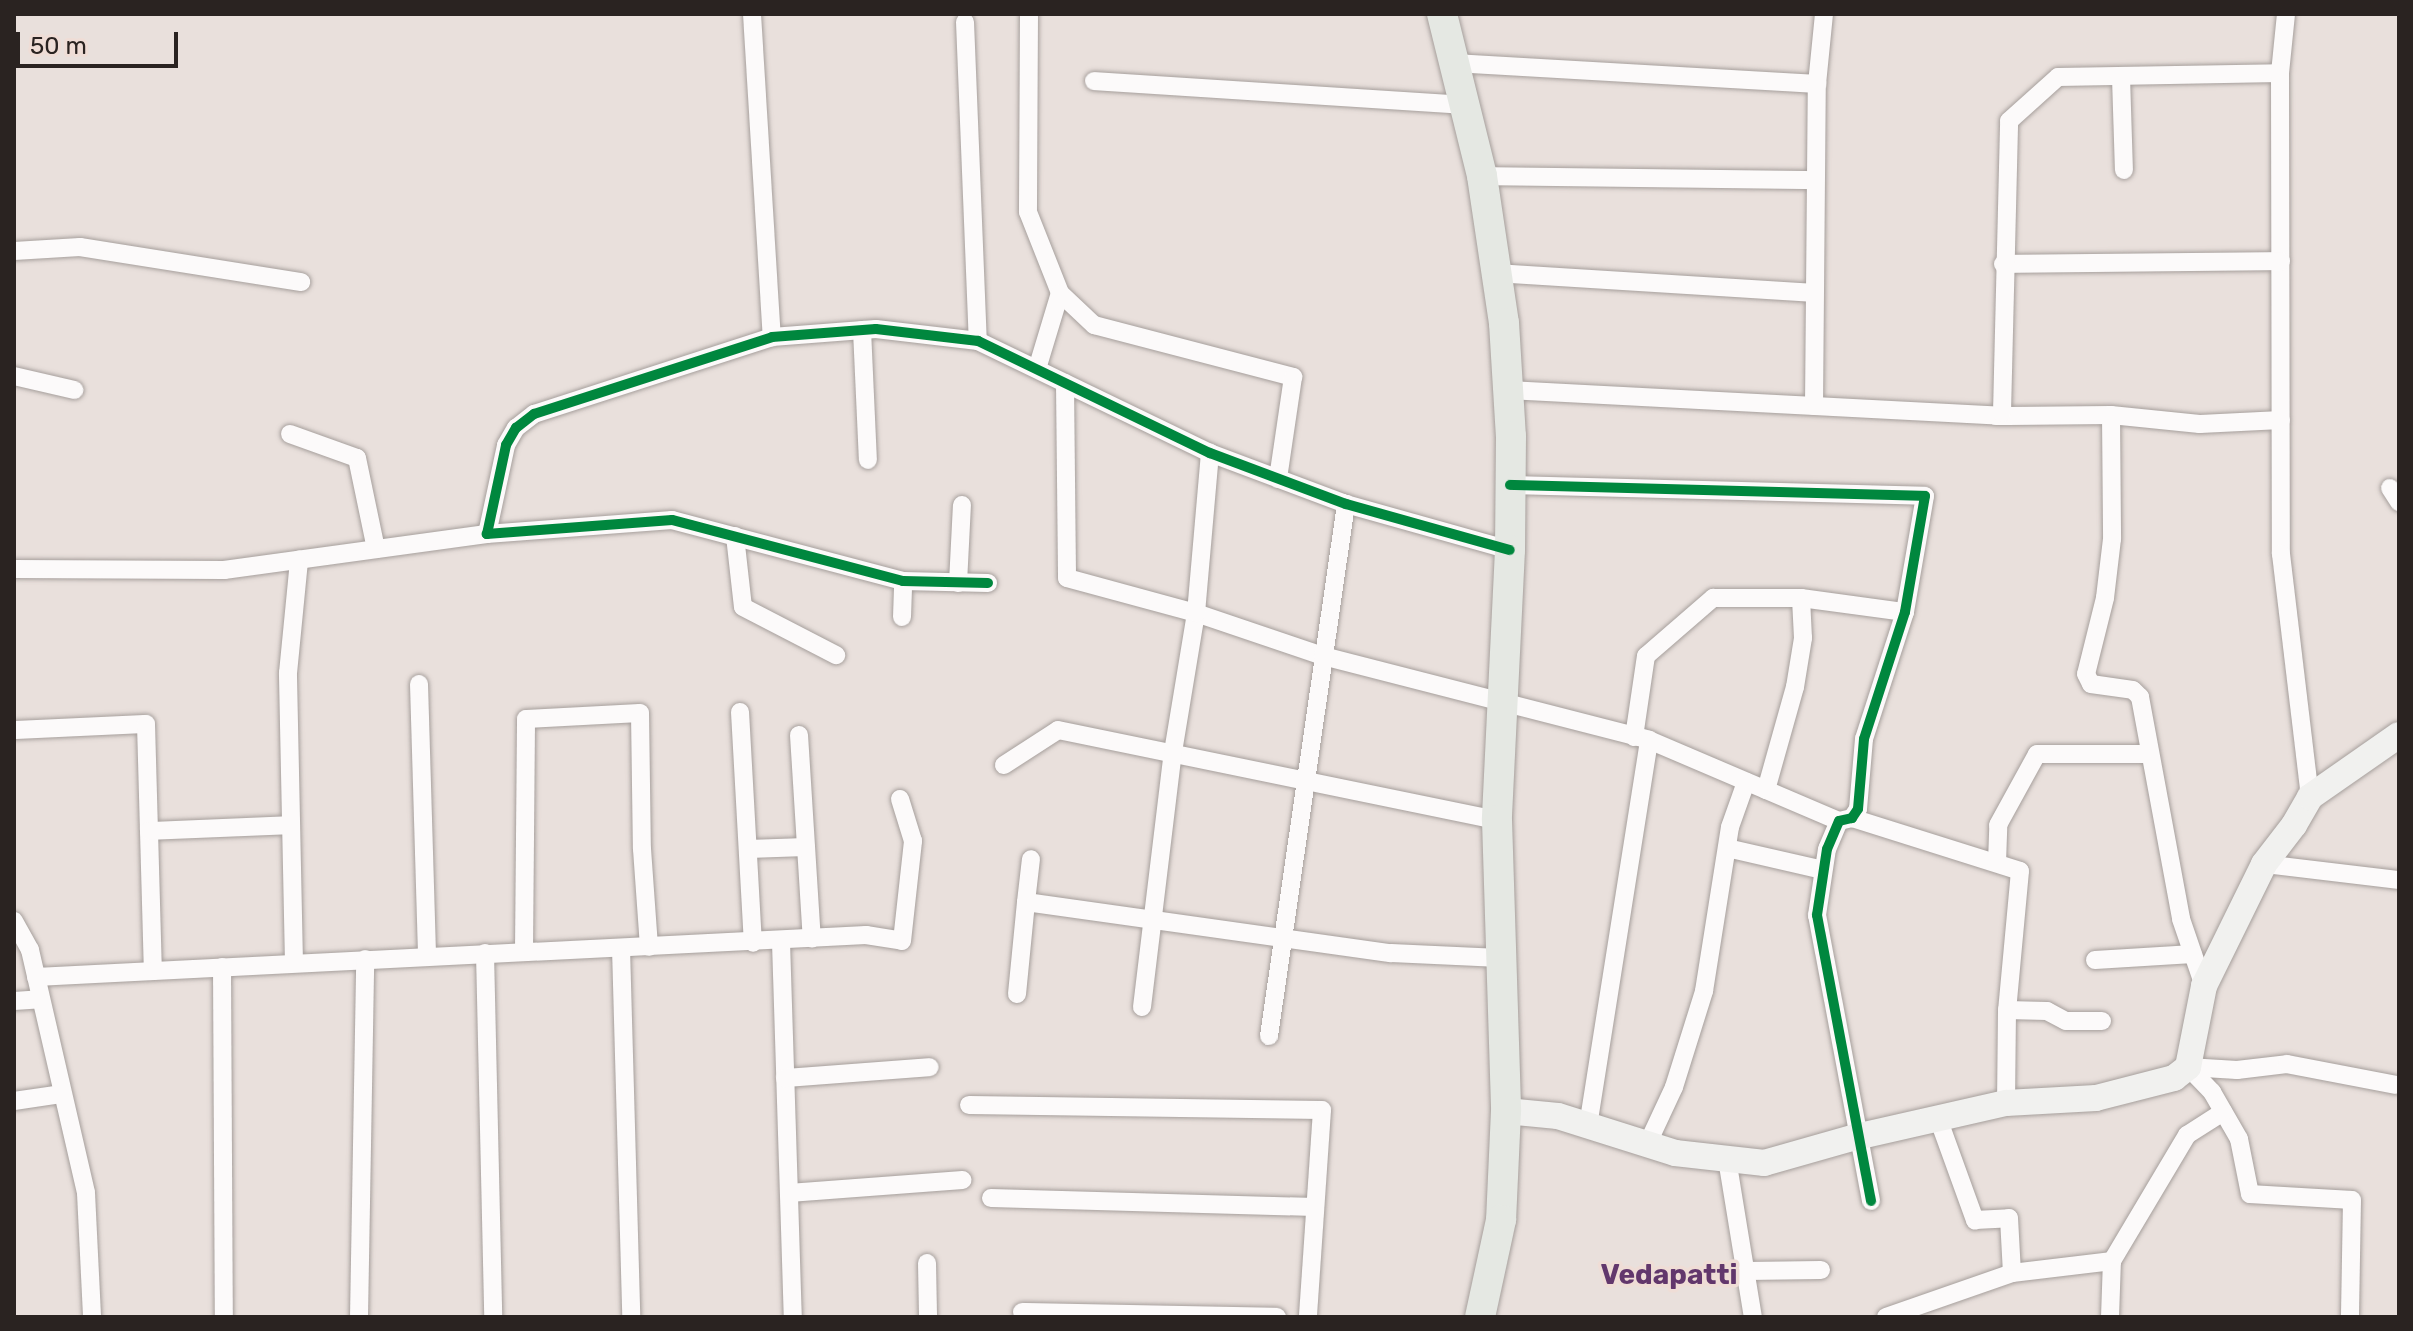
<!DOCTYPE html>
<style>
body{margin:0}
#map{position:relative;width:2413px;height:1331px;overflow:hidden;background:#e9e0dc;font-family:Rubik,sans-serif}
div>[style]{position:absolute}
.roads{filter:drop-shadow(0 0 2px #a69f9c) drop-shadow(0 0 2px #a69f9c)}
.street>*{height:18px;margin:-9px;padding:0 9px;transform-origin:9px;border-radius:9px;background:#fcfafa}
.secondary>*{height:26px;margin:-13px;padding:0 13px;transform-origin:13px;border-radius:13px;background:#f1f1ef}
.primary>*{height:30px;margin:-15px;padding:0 15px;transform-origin:15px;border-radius:15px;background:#e5e8e3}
.cycleway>*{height:10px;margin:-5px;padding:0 5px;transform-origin:5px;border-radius:5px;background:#00873e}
span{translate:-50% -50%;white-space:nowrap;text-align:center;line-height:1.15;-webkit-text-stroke:7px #efddd6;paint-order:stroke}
.district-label{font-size:28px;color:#62376c;font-weight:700}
.frame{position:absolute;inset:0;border:16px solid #2a2321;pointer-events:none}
.scale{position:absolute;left:16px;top:32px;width:162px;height:36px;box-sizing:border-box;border:4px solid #2a2321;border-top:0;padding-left:10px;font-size:24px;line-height:28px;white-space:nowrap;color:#2a2321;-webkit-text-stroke:6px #efddd6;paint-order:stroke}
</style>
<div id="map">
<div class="roads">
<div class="street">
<div style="left:752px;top:14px;width:324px;rotate:86.5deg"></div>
<div style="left:1029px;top:14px;width:198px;rotate:90.3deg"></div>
<div style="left:1028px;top:212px;width:87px;rotate:68.4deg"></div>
<div style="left:1060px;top:293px;width:47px;rotate:43.3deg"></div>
<div style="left:1094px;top:325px;width:206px;rotate:14.6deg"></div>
<div style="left:1293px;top:377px;width:103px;rotate:98.4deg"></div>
<div style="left:2286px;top:14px;width:59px;rotate:95.8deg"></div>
<div style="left:2280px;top:73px;width:481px;rotate:89.9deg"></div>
<div style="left:2281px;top:554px;width:245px;rotate:83.2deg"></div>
<div style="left:965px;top:22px;width:319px;rotate:87.7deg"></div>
<div style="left:1454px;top:63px;width:364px;rotate:3.3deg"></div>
<div style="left:2121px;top:77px;width:93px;rotate:88.2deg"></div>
<div style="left:1094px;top:81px;width:371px;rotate:3.7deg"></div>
<div style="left:1482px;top:176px;width:333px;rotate:0.7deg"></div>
<div style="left:14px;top:251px;width:66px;rotate:-3.5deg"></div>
<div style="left:80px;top:247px;width:224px;rotate:9deg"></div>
<div style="left:2003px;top:264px;width:278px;rotate:-0.6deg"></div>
<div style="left:1496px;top:273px;width:319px;rotate:3.6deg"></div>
<div style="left:862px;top:330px;width:130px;rotate:87.4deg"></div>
<div style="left:1037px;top:369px;width:79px;rotate:-73.2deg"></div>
<div style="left:14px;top:376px;width:62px;rotate:13.1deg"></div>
<div style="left:1065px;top:383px;width:195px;rotate:89.4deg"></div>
<div style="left:1067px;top:578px;width:134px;rotate:15.2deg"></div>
<div style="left:1196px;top:613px;width:134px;rotate:18.7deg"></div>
<div style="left:1323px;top:656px;width:337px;rotate:14.4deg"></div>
<div style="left:1649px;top:740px;width:207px;rotate:23.1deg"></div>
<div style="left:1508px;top:390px;width:489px;rotate:3deg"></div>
<div style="left:1996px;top:416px;width:115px;rotate:-0.5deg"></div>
<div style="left:2111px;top:415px;width:89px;rotate:5.8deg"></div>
<div style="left:2200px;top:424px;width:81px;rotate:-2.8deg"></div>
<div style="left:1814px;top:406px;width:322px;rotate:-89.5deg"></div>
<div style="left:1817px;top:84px;width:70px;rotate:-84.3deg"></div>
<div style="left:2002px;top:413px;width:292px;rotate:-88.6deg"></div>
<div style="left:2009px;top:121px;width:66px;rotate:-41.9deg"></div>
<div style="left:2058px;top:77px;width:222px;rotate:-1deg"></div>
<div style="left:2111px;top:415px;width:124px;rotate:89.5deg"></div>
<div style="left:2112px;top:539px;width:59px;rotate:96.8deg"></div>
<div style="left:2105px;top:598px;width:78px;rotate:104deg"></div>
<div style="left:2086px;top:674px;width:11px;rotate:63deg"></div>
<div style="left:2091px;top:684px;width:42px;rotate:8.1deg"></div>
<div style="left:2133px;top:690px;width:10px;rotate:45deg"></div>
<div style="left:2140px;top:697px;width:226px;rotate:79.5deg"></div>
<div style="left:2181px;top:919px;width:71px;rotate:71.1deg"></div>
<div style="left:290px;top:434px;width:71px;rotate:19.7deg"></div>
<div style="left:357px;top:458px;width:93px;rotate:78.2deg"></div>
<div style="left:1510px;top:485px;width:415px;rotate:1.5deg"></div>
<div style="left:1925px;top:496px;width:118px;rotate:99.8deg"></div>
<div style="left:1905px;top:612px;width:133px;rotate:107.9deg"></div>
<div style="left:1864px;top:739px;width:70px;rotate:94.9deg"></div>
<div style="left:1858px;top:809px;width:11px;rotate:124deg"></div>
<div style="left:1852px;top:818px;width:13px;rotate:167deg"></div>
<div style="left:1839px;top:821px;width:30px;rotate:113deg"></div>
<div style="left:1827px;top:849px;width:67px;rotate:98.6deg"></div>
<div style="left:1817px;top:915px;width:291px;rotate:79.3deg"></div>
<div style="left:2390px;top:488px;width:17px;rotate:57deg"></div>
<div style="left:735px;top:536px;width:71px;rotate:83.6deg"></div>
<div style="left:743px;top:607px;width:105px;rotate:27.3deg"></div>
<div style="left:14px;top:569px;width:210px;rotate:0.3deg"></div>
<div style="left:224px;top:570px;width:265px;rotate:-7.8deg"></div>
<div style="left:958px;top:583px;width:78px;rotate:-87.1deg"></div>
<div style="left:988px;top:583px;width:85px;rotate:-178.7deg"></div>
<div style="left:903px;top:581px;width:239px;rotate:-165.2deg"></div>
<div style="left:672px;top:520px;width:186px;rotate:175.7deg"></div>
<div style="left:487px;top:534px;width:91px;rotate:-77.9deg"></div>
<div style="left:506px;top:445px;width:20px;rotate:-60deg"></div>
<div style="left:516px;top:428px;width:23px;rotate:-38deg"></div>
<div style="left:534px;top:414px;width:250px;rotate:-17.9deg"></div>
<div style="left:772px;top:337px;width:104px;rotate:-4.4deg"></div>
<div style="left:876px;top:329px;width:103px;rotate:6.7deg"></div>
<div style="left:978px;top:341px;width:258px;rotate:25.8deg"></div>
<div style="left:1210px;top:453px;width:145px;rotate:20.6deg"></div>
<div style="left:1346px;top:504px;width:170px;rotate:15.7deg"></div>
<div style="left:902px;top:617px;width:36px;rotate:-88deg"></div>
<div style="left:419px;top:684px;width:271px;rotate:88.3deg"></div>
<div style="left:740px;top:712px;width:231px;rotate:86.8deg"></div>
<div style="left:14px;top:730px;width:132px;rotate:-2.6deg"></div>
<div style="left:146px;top:724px;width:247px;rotate:88.4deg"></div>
<div style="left:799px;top:735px;width:204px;rotate:86.4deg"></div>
<div style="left:1634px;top:737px;width:82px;rotate:-81.6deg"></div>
<div style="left:1646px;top:656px;width:89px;rotate:-40.9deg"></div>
<div style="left:1713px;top:598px;width:88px"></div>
<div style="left:1801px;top:598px;width:105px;rotate:7.7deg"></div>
<div style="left:1004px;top:765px;width:64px;rotate:-32.9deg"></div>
<div style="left:1058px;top:730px;width:448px;rotate:11.6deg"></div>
<div style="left:1766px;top:790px;width:107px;rotate:-74.3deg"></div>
<div style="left:1795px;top:687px;width:50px;rotate:-80.7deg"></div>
<div style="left:1803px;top:638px;width:40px;rotate:-92.9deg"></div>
<div style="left:1852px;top:818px;width:176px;rotate:17.5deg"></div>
<div style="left:2020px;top:871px;width:140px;rotate:95.3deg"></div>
<div style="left:2007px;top:1010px;width:93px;rotate:90.6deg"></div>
<div style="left:149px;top:831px;width:142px;rotate:-2.4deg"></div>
<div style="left:1727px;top:848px;width:98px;rotate:12.9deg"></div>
<div style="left:748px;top:849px;width:58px;rotate:-2deg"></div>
<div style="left:1997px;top:863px;width:38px;rotate:-88deg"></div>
<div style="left:1998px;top:825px;width:81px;rotate:-61.2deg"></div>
<div style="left:2037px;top:754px;width:113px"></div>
<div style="left:2264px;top:864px;width:136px;rotate:6.8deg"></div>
<div style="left:1026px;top:902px;width:43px;rotate:-83.4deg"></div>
<div style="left:14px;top:921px;width:33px;rotate:61deg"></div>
<div style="left:30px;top:950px;width:249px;rotate:77deg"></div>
<div style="left:86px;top:1193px;width:124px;rotate:87.2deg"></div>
<div style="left:781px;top:942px;width:375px;rotate:88.2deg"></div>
<div style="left:621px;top:948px;width:369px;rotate:88.4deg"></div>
<div style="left:524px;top:952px;width:233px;rotate:-89.5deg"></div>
<div style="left:526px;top:719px;width:114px;rotate:-3deg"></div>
<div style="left:640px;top:713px;width:136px;rotate:89.2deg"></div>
<div style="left:642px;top:849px;width:98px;rotate:85.9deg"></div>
<div style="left:485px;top:953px;width:364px;rotate:88.7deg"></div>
<div style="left:2095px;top:960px;width:98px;rotate:-3.5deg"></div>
<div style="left:294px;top:963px;width:290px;rotate:-91.2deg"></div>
<div style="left:288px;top:673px;width:114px;rotate:-84.4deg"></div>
<div style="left:222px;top:967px;width:350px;rotate:89.7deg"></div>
<div style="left:36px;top:977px;width:831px;rotate:-2.9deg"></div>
<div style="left:866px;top:935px;width:36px;rotate:9deg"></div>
<div style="left:902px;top:941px;width:101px;rotate:-83.7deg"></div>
<div style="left:913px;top:841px;width:44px;rotate:-107.2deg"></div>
<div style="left:1017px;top:994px;width:92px;rotate:-84.4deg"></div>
<div style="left:1026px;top:902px;width:369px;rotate:8deg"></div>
<div style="left:1391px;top:953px;width:109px;rotate:2.6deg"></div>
<div style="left:14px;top:1001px;width:26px;rotate:-4deg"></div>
<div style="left:1142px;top:1007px;width:257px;rotate:-83.1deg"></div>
<div style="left:1173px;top:752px;width:141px;rotate:-80.6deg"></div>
<div style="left:1196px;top:613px;width:161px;rotate:-85deg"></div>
<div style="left:2007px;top:1010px;width:40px;rotate:1.4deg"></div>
<div style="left:2047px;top:1011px;width:21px;rotate:28deg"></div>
<div style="left:2066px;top:1021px;width:36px"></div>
<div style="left:1269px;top:1036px;width:538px;rotate:-81.76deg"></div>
<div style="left:2188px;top:1067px;width:35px;rotate:46deg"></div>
<div style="left:2212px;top:1092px;width:54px;rotate:60.1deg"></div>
<div style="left:2239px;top:1139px;width:56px;rotate:78.7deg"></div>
<div style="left:2250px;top:1194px;width:102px;rotate:3.4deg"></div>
<div style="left:2352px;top:1200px;width:117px;rotate:91deg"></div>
<div style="left:2188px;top:1067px;width:49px;rotate:3.5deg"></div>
<div style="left:2237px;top:1070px;width:50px;rotate:-6.8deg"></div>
<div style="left:2287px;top:1064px;width:111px;rotate:10.9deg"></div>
<div style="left:785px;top:1078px;width:145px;rotate:-4.3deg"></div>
<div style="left:14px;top:1101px;width:49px;rotate:-8.3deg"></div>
<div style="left:969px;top:1105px;width:353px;rotate:0.8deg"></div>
<div style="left:1322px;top:1110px;width:207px;rotate:93.9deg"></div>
<div style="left:1938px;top:1118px;width:109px;rotate:70.1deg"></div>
<div style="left:1975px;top:1220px;width:34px;rotate:-3deg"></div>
<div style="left:2009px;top:1218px;width:55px;rotate:86.9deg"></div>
<div style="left:1588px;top:1126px;width:391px;rotate:-81deg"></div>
<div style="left:1647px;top:1145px;width:64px;rotate:-65deg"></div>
<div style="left:1674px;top:1087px;width:101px;rotate:-72.6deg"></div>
<div style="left:1704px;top:991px;width:166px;rotate:-81deg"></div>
<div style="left:1730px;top:827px;width:48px;rotate:-70.4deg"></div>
<div style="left:1727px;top:1159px;width:160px;rotate:80.7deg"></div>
<div style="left:789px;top:1193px;width:174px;rotate:-4.3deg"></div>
<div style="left:991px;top:1198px;width:324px;rotate:1.6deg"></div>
<div style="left:927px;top:1263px;width:54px;rotate:88.9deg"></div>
<div style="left:1746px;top:1271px;width:75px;rotate:-0.8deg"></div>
<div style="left:1022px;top:1312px;width:255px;rotate:1.1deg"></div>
<div style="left:359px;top:1317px;width:358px;rotate:-89deg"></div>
<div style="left:1886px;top:1317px;width:133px;rotate:-19.2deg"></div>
<div style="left:2012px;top:1273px;width:101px;rotate:-6.8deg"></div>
<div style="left:2112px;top:1261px;width:147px;rotate:-59.2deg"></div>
<div style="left:2187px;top:1135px;width:43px;rotate:-32.6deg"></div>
<div style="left:2110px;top:1317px;width:56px;rotate:-88deg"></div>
</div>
<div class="secondary">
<div style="left:1506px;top:1111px;width:52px;rotate:5.5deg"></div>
<div style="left:1558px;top:1116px;width:123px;rotate:17.5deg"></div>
<div style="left:1675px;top:1153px;width:90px;rotate:6.4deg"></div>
<div style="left:1764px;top:1163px;width:96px;rotate:-15.8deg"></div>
<div style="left:1856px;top:1137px;width:154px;rotate:-12.8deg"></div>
<div style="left:2006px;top:1103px;width:90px;rotate:-3.2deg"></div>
<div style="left:2096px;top:1098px;width:81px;rotate:-14.4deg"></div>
<div style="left:2174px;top:1078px;width:18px;rotate:-38deg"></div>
<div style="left:2188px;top:1067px;width:83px;rotate:-78.8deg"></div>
<div style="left:2204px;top:986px;width:136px;rotate:-63.8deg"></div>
<div style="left:2264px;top:864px;width:49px;rotate:-52.4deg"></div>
<div style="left:2294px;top:825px;width:32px;rotate:-60deg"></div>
<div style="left:2310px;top:797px;width:108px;rotate:-34.9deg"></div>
</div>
<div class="primary">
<div style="left:1442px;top:14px;width:167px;rotate:76.1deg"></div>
<div style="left:1482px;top:176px;width:149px;rotate:81.5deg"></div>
<div style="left:1504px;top:323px;width:113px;rotate:86.5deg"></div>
<div style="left:1511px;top:436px;width:114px;rotate:90.5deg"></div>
<div style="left:1510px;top:550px;width:270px;rotate:92.8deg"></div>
<div style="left:1497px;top:820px;width:291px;rotate:88.2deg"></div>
<div style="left:1506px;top:1111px;width:109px;rotate:92.6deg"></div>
<div style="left:1501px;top:1220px;width:99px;rotate:102.2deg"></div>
</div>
</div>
<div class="cycleway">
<div style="left:1510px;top:485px;width:415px;rotate:1.5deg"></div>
<div style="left:1925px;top:496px;width:118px;rotate:99.8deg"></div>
<div style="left:1905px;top:612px;width:133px;rotate:107.9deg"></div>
<div style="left:1864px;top:739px;width:70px;rotate:94.9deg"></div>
<div style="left:1858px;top:809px;width:11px;rotate:124deg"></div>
<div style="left:1852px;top:818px;width:13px;rotate:167deg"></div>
<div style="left:1839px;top:821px;width:30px;rotate:113deg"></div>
<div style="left:1827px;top:849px;width:67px;rotate:98.6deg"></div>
<div style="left:1817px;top:915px;width:291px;rotate:79.3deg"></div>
<div style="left:988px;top:583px;width:85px;rotate:-178.7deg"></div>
<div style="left:903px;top:581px;width:239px;rotate:-165.2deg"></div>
<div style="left:672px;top:520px;width:186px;rotate:175.7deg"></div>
<div style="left:487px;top:534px;width:91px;rotate:-77.9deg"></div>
<div style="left:506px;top:445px;width:20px;rotate:-60deg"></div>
<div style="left:516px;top:428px;width:23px;rotate:-38deg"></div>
<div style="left:534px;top:414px;width:250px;rotate:-17.9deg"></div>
<div style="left:772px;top:337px;width:104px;rotate:-4.4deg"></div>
<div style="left:876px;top:329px;width:103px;rotate:6.7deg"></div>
<div style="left:978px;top:341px;width:258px;rotate:25.8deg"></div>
<div style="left:1210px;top:453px;width:145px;rotate:20.6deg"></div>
<div style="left:1346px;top:504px;width:170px;rotate:15.7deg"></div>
</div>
<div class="district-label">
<span style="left:1669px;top:1275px">Vedapatti</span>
</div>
<div class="frame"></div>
<div class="scale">50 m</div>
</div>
